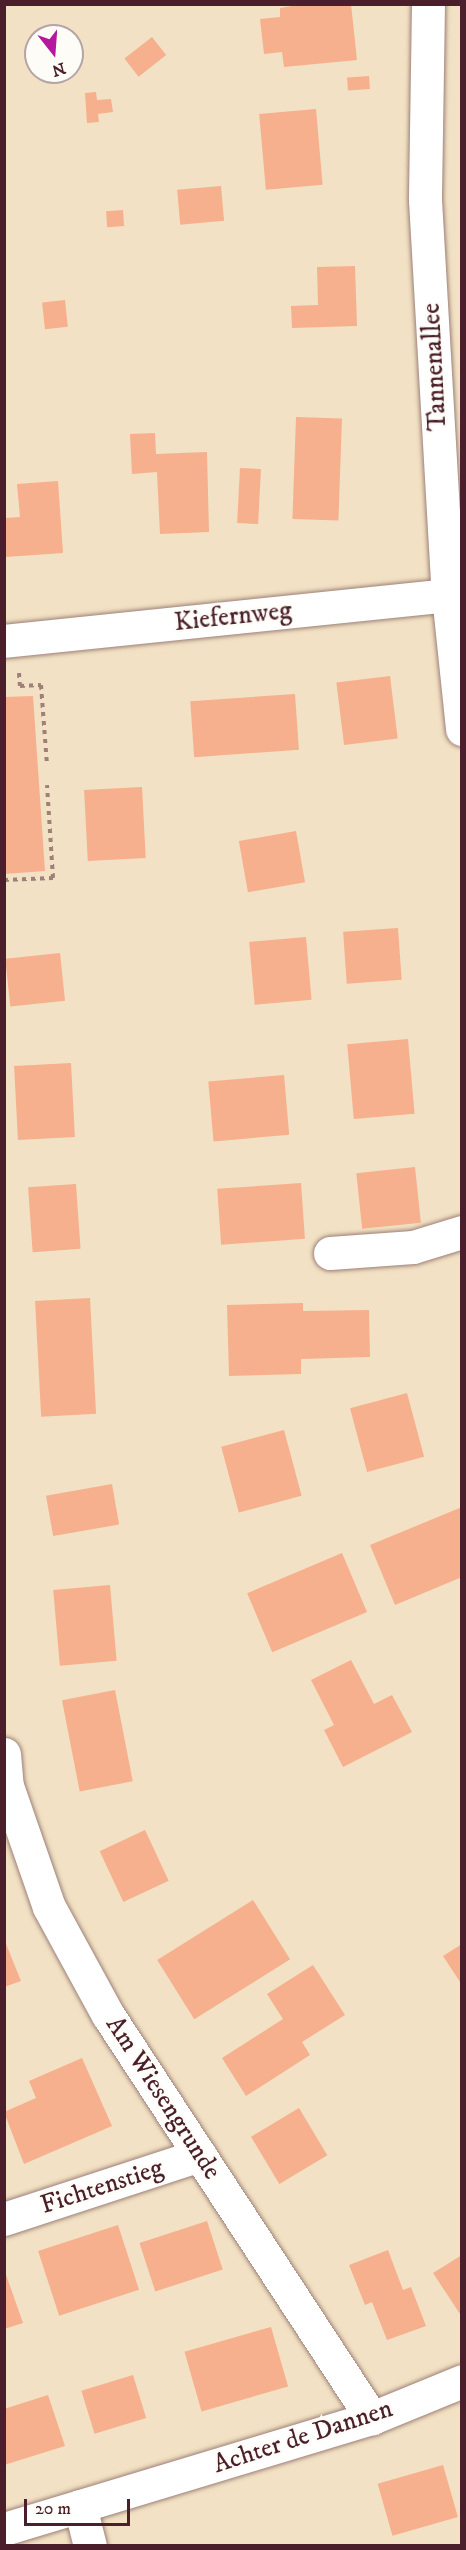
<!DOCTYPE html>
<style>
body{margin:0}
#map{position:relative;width:466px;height:2550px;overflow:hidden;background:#f2e1c4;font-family:"IM FELL DW Pica",serif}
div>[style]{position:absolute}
.building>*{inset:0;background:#f6b08d;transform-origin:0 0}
.path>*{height:4px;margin-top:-2px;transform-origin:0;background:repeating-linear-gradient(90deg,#9e8078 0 4.5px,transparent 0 9px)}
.roads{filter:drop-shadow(0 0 2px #9e8078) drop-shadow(0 0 2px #9e8078)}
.minor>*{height:33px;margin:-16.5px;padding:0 16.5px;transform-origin:16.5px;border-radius:16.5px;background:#fff}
span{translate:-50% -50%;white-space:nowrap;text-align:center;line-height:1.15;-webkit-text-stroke:5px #fdfcf7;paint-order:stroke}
.street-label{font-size:26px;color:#4a1f2b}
.frame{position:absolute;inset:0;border:6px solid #4a1f2b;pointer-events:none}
.north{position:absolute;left:24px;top:24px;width:60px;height:60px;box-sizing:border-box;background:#fdfcf7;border:2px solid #b5a4a5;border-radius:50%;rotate:163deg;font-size:16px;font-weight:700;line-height:24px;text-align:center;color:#4a1f2b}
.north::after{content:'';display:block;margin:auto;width:21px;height:27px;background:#b5179e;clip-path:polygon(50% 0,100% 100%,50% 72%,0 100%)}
.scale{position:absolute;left:24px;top:2499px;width:106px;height:27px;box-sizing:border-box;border:3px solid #4a1f2b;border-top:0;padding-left:8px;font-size:18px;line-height:21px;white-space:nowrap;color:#4a1f2b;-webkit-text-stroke:4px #fdfcf7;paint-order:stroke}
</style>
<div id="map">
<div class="building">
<div style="clip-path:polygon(304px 4px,351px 4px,357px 60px,284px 67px,282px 52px,264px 54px,260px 19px,280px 17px,280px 8px)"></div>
<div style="left:152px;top:37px;width:23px;height:35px;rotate:52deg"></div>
<div style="left:369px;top:76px;width:13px;height:22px;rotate:86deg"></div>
<div style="clip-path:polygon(96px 92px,97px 100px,111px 99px,113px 112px,98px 114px,99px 122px,87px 123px,85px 93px)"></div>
<div style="left:316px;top:109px;width:76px;height:57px;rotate:85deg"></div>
<div style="left:221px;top:186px;width:35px;height:44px;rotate:85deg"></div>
<div style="left:123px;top:210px;width:16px;height:17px;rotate:86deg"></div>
<div style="clip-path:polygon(355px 266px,357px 326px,292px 328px,291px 306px,318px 305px,317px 267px)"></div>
<div style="left:65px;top:300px;width:27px;height:23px;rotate:84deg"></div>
<div style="left:296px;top:417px;width:46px;height:102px;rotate:2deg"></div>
<div style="clip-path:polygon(155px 433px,156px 454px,207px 452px,209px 532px,160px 534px,157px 472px,132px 474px,130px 434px)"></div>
<div style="left:240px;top:468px;width:21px;height:55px;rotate:3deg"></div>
<div style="clip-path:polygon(58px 481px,63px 553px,5px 557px,5px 518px,20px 517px,17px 484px)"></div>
<div style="left:390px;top:676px;width:63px;height:54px;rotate:83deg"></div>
<div style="left:295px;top:694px;width:56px;height:105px;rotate:86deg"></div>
<div style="clip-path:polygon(33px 696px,45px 871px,4px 874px,4px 697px)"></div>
<div style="left:142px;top:787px;width:71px;height:58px;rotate:87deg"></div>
<div style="left:296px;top:831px;width:52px;height:58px;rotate:80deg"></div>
<div style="left:398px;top:928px;width:52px;height:55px;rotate:86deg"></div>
<div style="left:306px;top:937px;width:63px;height:57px;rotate:85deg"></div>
<div style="left:60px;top:953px;width:48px;height:55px;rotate:84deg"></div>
<div style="left:408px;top:1039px;width:75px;height:61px;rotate:85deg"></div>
<div style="left:71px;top:1063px;width:74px;height:57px;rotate:87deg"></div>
<div style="left:284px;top:1075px;width:60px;height:76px;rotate:85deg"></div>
<div style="left:415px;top:1167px;width:56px;height:59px;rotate:84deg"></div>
<div style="left:301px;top:1183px;width:56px;height:84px;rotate:86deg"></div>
<div style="left:76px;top:1184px;width:65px;height:48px;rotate:86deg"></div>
<div style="left:90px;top:1298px;width:116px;height:55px;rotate:87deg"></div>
<div style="clip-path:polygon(303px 1303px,303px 1311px,369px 1310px,370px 1357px,301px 1359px,301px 1374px,229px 1376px,227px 1305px)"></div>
<div style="left:407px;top:1393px;width:66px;height:59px;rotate:75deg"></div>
<div style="left:284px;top:1430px;width:68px;height:65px;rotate:75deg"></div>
<div style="left:112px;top:1484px;width:41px;height:67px;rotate:80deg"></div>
<div style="clip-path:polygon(462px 1507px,462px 1577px,395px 1605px,370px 1545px)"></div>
<div style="left:342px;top:1553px;width:64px;height:103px;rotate:67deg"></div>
<div style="left:110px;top:1585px;width:76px;height:57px;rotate:85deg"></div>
<div style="clip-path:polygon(351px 1660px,374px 1704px,392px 1695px,412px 1732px,343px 1767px,324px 1730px,334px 1725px,311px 1680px)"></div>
<div style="left:115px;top:1690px;width:93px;height:54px;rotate:79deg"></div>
<div style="left:145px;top:1830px;width:56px;height:50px;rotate:65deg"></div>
<div style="left:253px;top:1900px;width:70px;height:113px;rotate:58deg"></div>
<div style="clip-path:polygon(4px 1939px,21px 1981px,4px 1987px)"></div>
<div style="clip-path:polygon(462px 1944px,462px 1985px,443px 1956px)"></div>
<div style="clip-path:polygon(313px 1965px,345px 2015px,302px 2042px,310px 2055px,246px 2096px,222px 2058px,283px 2019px,267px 1994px)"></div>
<div style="clip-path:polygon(82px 2058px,112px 2126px,24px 2164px,4px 2112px,36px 2098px,29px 2081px)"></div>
<div style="left:299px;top:2108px;width:55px;height:56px;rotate:59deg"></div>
<div style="left:207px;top:2221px;width:51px;height:71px;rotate:72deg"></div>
<div style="left:118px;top:2225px;width:68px;height:84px;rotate:72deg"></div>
<div style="clip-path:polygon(388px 2250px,403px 2290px,411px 2287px,426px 2326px,387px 2340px,372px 2302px,365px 2305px,349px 2265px)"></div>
<div style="clip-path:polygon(462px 2255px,462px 2317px,433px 2273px)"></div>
<div style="clip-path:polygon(4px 2269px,23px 2323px,4px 2329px)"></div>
<div style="left:271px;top:2327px;width:62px;height:90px;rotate:74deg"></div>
<div style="left:133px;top:2375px;width:45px;height:54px;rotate:73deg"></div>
<div style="clip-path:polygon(48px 2395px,65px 2446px,4px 2465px,4px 2409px)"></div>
<div style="left:443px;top:2465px;width:54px;height:68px;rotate:74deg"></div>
</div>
<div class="path">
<div style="left:19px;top:673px;width:13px;rotate:86deg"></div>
<div style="left:20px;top:686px;width:21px;rotate:-3deg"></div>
<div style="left:41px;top:685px;width:80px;rotate:85.7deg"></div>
<div style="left:4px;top:880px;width:49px;rotate:-2.3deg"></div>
<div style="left:53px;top:878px;width:93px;rotate:-93.7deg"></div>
</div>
<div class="roads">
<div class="minor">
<div style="left:428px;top:4px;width:196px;rotate:90.9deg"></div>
<div style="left:425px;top:200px;width:396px;rotate:86.7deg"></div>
<div style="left:448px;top:595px;width:135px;rotate:84deg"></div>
<div style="left:4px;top:641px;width:460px;rotate:-5.9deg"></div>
<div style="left:330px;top:1253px;width:83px;rotate:-4.1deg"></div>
<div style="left:413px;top:1247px;width:51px;rotate:-17deg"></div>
<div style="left:4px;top:1754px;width:32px;rotate:85deg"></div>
<div style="left:7px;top:1786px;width:128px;rotate:70.9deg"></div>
<div style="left:49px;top:1907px;width:123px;rotate:61.4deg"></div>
<div style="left:108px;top:2015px;width:482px;rotate:56.8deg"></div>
<div style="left:4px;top:2219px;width:206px;rotate:-18.1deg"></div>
<div style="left:80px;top:2506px;width:41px;rotate:76deg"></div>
<div style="left:4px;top:2529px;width:384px;rotate:-16.8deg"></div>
<div style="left:372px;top:2418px;width:97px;rotate:-22.3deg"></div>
</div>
</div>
<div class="street-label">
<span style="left:435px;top:367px;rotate:-93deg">Tannenallee</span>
<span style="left:233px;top:617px;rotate:-6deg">Kiefernweg</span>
<span style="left:163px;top:2098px;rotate:57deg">Am Wiesengrunde</span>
<span style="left:102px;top:2187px;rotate:-18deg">Fichtenstieg</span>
<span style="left:303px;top:2437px;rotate:-18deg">Achter de Dannen</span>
</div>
<div class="frame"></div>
<div class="north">N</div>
<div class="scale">20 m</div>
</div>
